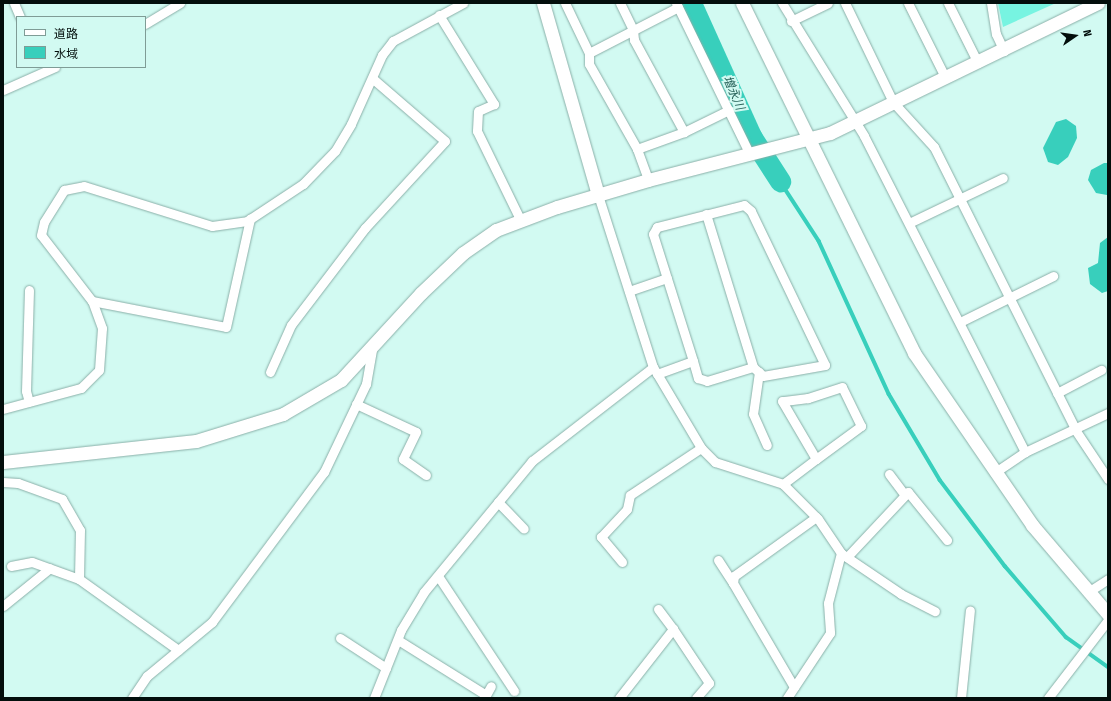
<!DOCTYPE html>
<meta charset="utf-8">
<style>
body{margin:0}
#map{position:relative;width:1111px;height:701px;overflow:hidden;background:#d2faf2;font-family:"Fira Sans Condensed","Noto Sans JP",sans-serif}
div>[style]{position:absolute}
.green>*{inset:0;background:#77f4e1}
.water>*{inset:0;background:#38cfbc}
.stream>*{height:3.5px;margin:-1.75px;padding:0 1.75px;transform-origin:1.75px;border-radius:1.75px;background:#38cfbc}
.river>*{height:21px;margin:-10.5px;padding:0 10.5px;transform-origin:10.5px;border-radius:10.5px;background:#38cfbc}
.roads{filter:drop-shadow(0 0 1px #8aafa8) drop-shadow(0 0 1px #8aafa8)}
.street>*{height:9px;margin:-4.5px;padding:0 4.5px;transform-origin:4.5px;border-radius:4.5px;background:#fff}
.secondary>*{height:13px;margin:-6.5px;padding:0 6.5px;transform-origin:6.5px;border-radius:6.5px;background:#fff}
span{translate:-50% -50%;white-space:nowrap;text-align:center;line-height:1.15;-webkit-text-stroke:4px #d2faf2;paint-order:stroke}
.water-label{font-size:12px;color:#276159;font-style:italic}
.frame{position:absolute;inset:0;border:4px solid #030e0c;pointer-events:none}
.legend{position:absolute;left:16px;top:16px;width:130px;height:52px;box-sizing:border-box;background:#d2faf2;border:1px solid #7f9c96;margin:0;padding:5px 7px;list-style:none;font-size:12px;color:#030e0c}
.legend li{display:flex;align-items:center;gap:8px;height:20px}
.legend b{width:20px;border:1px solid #7f9c96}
.north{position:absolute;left:1055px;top:16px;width:40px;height:40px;-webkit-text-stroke:3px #d2faf2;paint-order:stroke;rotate:77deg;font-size:11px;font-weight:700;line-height:16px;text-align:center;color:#030e0c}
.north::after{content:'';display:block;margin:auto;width:14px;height:18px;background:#030e0c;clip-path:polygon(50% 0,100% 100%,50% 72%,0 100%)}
</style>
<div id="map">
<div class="green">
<div style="clip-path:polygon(998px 3px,1056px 3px,1003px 27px)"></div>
</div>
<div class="water">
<div style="clip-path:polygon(1066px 119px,1076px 126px,1077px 138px,1068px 157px,1058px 165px,1048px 162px,1043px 148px,1056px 122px)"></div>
<div style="clip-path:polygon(1104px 163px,1108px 163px,1107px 195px,1096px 193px,1088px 180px,1091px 170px)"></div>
<div style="clip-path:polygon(1108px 237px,1108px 291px,1102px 293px,1090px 284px,1088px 268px,1098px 263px,1100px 243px)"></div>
</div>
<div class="stream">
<div style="left:780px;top:181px;width:72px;rotate:57deg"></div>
<div style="left:819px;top:241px;width:168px;rotate:65.4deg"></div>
<div style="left:889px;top:394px;width:100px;rotate:59.3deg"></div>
<div style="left:940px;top:480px;width:108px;rotate:52.9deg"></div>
<div style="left:1005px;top:566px;width:94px;rotate:49.3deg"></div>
<div style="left:1066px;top:637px;width:52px;rotate:35.5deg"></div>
</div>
<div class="river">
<div style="left:691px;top:3px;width:146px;rotate:65.7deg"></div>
<div style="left:751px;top:136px;width:54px;rotate:57.2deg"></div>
</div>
<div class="roads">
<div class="street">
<div style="left:14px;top:3px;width:15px;rotate:67deg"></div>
<div style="left:565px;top:3px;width:55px;rotate:64.4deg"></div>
<div style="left:589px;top:53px;width:100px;rotate:-27.3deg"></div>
<div style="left:620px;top:3px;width:30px;rotate:64deg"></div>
<div style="left:633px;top:30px;width:10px;rotate:84deg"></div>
<div style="left:634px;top:40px;width:105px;rotate:61.5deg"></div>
<div style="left:684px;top:132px;width:50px;rotate:-26.1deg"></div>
<div style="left:676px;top:3px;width:167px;rotate:64deg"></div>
<div style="left:782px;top:3px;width:156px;rotate:58.3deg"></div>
<div style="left:864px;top:136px;width:355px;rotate:63deg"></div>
<div style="left:1025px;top:452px;width:37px;rotate:146deg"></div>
<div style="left:845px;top:3px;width:110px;rotate:64.1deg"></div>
<div style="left:893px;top:102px;width:61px;rotate:47.7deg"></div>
<div style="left:934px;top:147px;width:318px;rotate:63.4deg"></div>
<div style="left:1076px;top:431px;width:58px;rotate:56.3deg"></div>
<div style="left:908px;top:3px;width:83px;rotate:63.4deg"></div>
<div style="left:948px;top:3px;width:67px;rotate:63.4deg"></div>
<div style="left:991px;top:3px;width:31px;rotate:81deg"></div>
<div style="left:996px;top:34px;width:19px;rotate:65deg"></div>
<div style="left:439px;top:15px;width:105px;rotate:58.3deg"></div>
<div style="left:494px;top:104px;width:17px;rotate:156deg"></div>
<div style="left:478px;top:111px;width:20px;rotate:93deg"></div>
<div style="left:477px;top:131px;width:98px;rotate:64deg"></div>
<div style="left:791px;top:21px;width:41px;rotate:-25.9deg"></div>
<div style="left:145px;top:24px;width:41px;rotate:-31deg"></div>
<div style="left:589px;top:53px;width:11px;rotate:90deg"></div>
<div style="left:589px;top:64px;width:98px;rotate:60.5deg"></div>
<div style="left:637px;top:149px;width:33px;rotate:70deg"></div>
<div style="left:3px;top:90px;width:57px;rotate:-23.9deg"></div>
<div style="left:637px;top:149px;width:50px;rotate:-19.9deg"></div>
<div style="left:598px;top:195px;width:181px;rotate:72.3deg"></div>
<div style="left:653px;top:367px;width:94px;rotate:59.3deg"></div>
<div style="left:701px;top:448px;width:20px;rotate:45deg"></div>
<div style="left:715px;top:462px;width:71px;rotate:17.9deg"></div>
<div style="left:783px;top:484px;width:49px;rotate:45deg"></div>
<div style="left:818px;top:519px;width:41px;rotate:55.9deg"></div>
<div style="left:841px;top:553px;width:52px;rotate:104.6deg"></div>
<div style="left:828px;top:603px;width:30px;rotate:86deg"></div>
<div style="left:830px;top:633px;width:78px;rotate:123.5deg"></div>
<div style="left:706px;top:214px;width:160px;rotate:72.9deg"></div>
<div style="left:909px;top:223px;width:104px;rotate:-25.6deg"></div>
<div style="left:29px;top:290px;width:101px;rotate:91.7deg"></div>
<div style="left:26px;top:391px;width:11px;rotate:75deg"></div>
<div style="left:629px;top:291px;width:40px;rotate:-18.9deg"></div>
<div style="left:92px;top:301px;width:136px;rotate:11deg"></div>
<div style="left:226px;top:327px;width:111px;rotate:-77.5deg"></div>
<div style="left:960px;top:322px;width:104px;rotate:-26.3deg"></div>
<div style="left:270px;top:372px;width:51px;rotate:-65.9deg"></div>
<div style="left:291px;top:325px;width:122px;rotate:-52.7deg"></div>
<div style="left:365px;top:228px;width:118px;rotate:-47.4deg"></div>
<div style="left:445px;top:141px;width:96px;rotate:-139.2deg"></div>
<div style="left:759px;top:372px;width:42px;rotate:98.1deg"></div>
<div style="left:753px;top:414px;width:34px;rotate:66deg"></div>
<div style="left:657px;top:374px;width:38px;rotate:-20deg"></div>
<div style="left:693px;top:361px;width:18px;rotate:74deg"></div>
<div style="left:698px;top:378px;width:9px;rotate:18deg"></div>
<div style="left:707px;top:381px;width:48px;rotate:-16.9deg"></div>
<div style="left:753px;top:367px;width:13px;rotate:42deg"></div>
<div style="left:763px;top:376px;width:63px;rotate:-10.1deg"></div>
<div style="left:825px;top:365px;width:171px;rotate:-115.7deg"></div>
<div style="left:751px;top:211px;width:9px;rotate:-139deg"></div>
<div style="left:744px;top:205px;width:90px;rotate:165.8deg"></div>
<div style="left:657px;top:227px;width:8px;rotate:120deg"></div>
<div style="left:653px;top:234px;width:133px;rotate:72.5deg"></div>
<div style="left:1057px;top:393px;width:50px;rotate:-27.6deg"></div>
<div style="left:356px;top:404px;width:66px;rotate:25deg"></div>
<div style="left:416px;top:432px;width:30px;rotate:116deg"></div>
<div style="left:403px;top:459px;width:28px;rotate:35deg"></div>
<div style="left:3px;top:409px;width:81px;rotate:-15.1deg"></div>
<div style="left:81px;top:388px;width:25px;rotate:-45deg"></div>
<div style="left:99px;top:370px;width:42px;rotate:-85.9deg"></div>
<div style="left:102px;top:328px;width:29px;rotate:-110deg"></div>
<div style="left:92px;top:301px;width:83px;rotate:-127.7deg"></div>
<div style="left:41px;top:235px;width:13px;rotate:-77deg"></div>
<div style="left:44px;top:222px;width:38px;rotate:-58deg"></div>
<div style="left:64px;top:190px;width:20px;rotate:-11deg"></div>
<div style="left:84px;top:186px;width:134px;rotate:17.4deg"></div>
<div style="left:212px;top:226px;width:35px;rotate:-8deg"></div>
<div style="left:247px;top:221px;width:67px;rotate:-33.5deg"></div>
<div style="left:303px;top:184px;width:46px;rotate:-45.9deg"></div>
<div style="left:335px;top:151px;width:31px;rotate:-59deg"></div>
<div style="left:351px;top:124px;width:76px;rotate:-65.8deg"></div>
<div style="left:382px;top:55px;width:18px;rotate:-52deg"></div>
<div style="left:393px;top:41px;width:80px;rotate:-28.5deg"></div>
<div style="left:1025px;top:452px;width:92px;rotate:-25.2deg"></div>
<div style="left:889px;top:474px;width:26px;rotate:53deg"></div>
<div style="left:3px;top:482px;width:15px;rotate:4deg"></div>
<div style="left:18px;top:483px;width:47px;rotate:20deg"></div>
<div style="left:62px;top:499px;width:36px;rotate:60deg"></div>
<div style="left:80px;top:530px;width:49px;rotate:91.2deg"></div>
<div style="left:79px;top:579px;width:122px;rotate:35.6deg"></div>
<div style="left:783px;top:484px;width:41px;rotate:-37.1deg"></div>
<div style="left:816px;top:459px;width:56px;rotate:-36.3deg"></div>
<div style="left:861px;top:426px;width:43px;rotate:-116deg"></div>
<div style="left:842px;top:387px;width:36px;rotate:162deg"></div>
<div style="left:808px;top:398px;width:26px;rotate:173deg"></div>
<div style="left:782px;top:401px;width:67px;rotate:59.6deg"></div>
<div style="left:498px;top:502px;width:37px;rotate:46deg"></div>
<div style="left:842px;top:554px;width:71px;rotate:34.1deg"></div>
<div style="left:901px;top:594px;width:38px;rotate:27deg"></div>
<div style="left:847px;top:557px;width:89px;rotate:-46.8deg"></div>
<div style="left:908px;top:492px;width:62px;rotate:50.9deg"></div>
<div style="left:718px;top:560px;width:27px;rotate:57deg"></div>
<div style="left:622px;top:562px;width:33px;rotate:-130deg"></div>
<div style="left:601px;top:537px;width:38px;rotate:-47deg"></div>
<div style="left:627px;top:509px;width:14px;rotate:-78deg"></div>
<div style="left:630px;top:495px;width:85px;rotate:-33.5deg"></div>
<div style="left:11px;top:566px;width:21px;rotate:-11deg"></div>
<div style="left:32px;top:562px;width:50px;rotate:19.9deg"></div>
<div style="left:438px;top:576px;width:138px;rotate:56.5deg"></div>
<div style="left:1088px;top:592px;width:24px;rotate:-33deg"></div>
<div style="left:3px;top:606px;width:60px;rotate:-39deg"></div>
<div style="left:658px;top:609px;width:25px;rotate:53deg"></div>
<div style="left:340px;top:638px;width:55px;rotate:33.1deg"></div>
<div style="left:398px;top:640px;width:104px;rotate:32deg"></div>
<div style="left:486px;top:695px;width:3px;rotate:108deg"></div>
<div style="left:794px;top:687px;width:121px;rotate:-120.4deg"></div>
<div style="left:733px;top:583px;width:7px;rotate:-82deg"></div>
<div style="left:734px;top:576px;width:101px;rotate:-35.7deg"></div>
<div style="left:486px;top:695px;width:10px;rotate:-61deg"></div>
<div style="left:132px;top:698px;width:27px;rotate:-56deg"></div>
<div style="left:147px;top:676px;width:85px;rotate:-39.7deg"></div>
<div style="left:212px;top:622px;width:187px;rotate:-53.3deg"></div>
<div style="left:324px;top:472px;width:98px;rotate:-64.5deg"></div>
<div style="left:366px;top:384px;width:35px;rotate:-80deg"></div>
<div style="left:374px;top:698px;width:73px;rotate:-68.3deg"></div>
<div style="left:401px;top:630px;width:44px;rotate:-58.8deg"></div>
<div style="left:424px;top:592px;width:170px;rotate:-50.5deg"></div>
<div style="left:532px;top:461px;width:153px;rotate:-37.8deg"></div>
<div style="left:619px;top:698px;width:88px;rotate:-52deg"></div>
<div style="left:673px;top:629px;width:65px;rotate:56.3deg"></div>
<div style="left:709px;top:683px;width:20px;rotate:131deg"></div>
<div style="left:961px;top:698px;width:88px;rotate:-84.2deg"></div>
<div style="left:1048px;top:698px;width:98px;rotate:-52.4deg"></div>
</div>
<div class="secondary">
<div style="left:543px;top:3px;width:200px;rotate:74deg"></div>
<div style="left:742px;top:3px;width:390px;rotate:63.8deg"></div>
<div style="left:914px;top:353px;width:209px;rotate:55.5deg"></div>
<div style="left:1032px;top:525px;width:117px;rotate:49.5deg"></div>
<div style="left:3px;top:462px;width:194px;rotate:-6.2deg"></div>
<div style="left:196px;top:441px;width:91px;rotate:-17.2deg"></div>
<div style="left:283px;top:414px;width:67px;rotate:-30.4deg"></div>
<div style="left:341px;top:380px;width:118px;rotate:-47.4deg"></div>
<div style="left:421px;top:293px;width:58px;rotate:-43.6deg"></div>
<div style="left:463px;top:253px;width:40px;rotate:-34.9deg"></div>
<div style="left:496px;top:230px;width:65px;rotate:-20.7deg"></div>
<div style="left:557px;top:207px;width:95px;rotate:-16.5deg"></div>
<div style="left:648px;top:180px;width:188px;rotate:-14.5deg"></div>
<div style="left:830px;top:133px;width:298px;rotate:-25.9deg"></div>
</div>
</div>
<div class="water-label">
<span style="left:733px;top:93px;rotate:67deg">増永川</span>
</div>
<div class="frame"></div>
<ul class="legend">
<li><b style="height:5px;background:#fff"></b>道路</li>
<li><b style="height:11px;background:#38cfbc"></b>水域</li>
</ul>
<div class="north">N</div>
</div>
